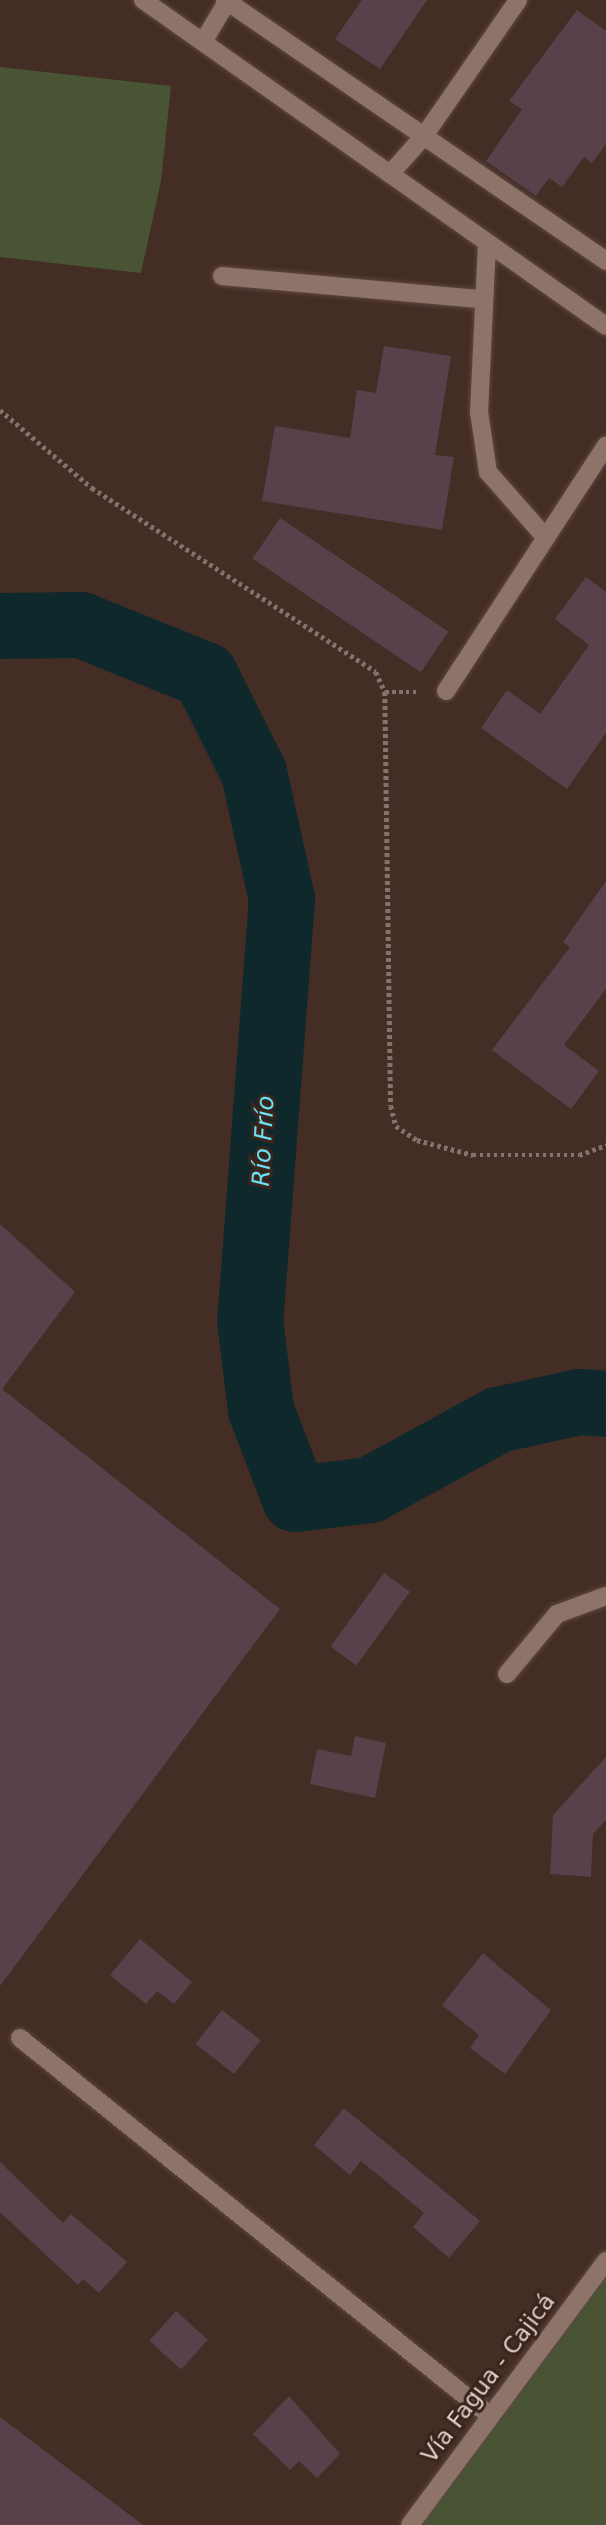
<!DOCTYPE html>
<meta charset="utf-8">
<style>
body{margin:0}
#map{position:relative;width:606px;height:2525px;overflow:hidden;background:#442d24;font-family:"DejaVu Sans",sans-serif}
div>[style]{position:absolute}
.green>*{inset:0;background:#485434}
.river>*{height:66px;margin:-33px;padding:0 33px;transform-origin:33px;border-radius:33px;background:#0e282c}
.building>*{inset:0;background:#59404b;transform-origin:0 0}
.path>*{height:4.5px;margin-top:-2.25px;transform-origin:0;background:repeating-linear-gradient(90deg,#86726a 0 3.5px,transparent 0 7px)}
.roads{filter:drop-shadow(0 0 2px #5c4942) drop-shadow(0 0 2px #5c4942)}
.minor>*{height:18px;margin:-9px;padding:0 9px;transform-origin:9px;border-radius:9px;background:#8e7368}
span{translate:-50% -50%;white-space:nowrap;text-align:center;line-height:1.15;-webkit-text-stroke:6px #3a241b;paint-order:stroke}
.street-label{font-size:23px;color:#decfc9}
.water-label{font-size:24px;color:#69e2f4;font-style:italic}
</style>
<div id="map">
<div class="green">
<div style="clip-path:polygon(0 67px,171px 86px,161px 181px,141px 273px,0 257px)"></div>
<div style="clip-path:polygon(606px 2261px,606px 2525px,410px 2525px)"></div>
</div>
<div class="river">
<div style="left:0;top:626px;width:81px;rotate:-0.7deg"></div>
<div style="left:81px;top:625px;width:134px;rotate:22deg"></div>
<div style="left:205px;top:675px;width:110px;rotate:63.4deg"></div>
<div style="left:254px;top:773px;width:129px;rotate:77.5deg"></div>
<div style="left:282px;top:899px;width:422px;rotate:94.3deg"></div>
<div style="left:250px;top:1320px;width:91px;rotate:83deg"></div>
<div style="left:261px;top:1410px;width:95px;rotate:69.1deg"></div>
<div style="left:295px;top:1499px;width:76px;rotate:-6.8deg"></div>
<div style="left:370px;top:1490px;width:146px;rotate:-28.7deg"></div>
<div style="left:498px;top:1420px;width:83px;rotate:-12.5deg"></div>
<div style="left:579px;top:1402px;width:27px;rotate:4deg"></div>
</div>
<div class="building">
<div style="clip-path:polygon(362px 0,427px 0,380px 69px,335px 39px)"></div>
<div style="clip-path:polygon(577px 10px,606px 31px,606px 144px,592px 163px,584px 157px,562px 187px,549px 178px,536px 196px,486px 161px,522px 109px,509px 101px)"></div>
<div style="clip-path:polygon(384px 346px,451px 356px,435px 455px,454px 457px,442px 530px,262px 501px,275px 426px,350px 438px,357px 390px,376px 393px)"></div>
<div style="left:280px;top:518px;width:203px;height:49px;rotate:34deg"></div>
<div style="clip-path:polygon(586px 577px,606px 592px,606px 733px,567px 789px,481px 728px,507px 690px,540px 714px,589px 645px,555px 619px)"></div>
<div style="clip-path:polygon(606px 881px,606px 989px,564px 1045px,599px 1071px,571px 1109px,492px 1050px,570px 947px,563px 942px)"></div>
<div style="clip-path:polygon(0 1224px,75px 1292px,2px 1389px,280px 1609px,0 1986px)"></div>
<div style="left:384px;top:1573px;width:32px;height:91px;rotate:36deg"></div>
<div style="clip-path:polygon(355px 1736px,386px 1743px,375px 1798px,310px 1784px,317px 1749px,351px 1756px)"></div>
<div style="clip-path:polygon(606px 1757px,606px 1820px,593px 1834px,591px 1877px,550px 1874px,553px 1815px)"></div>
<div style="clip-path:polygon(140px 1939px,192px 1982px,174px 2004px,157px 1991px,146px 2004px,110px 1975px)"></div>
<div style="clip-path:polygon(483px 1953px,551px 2010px,505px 2074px,470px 2048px,479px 2035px,442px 2005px)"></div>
<div style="left:222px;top:2010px;width:49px;height:43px;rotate:38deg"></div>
<div style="clip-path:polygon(344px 2108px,480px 2221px,449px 2258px,413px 2227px,424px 2213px,361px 2161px,350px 2175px,314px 2145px)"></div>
<div style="clip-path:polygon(0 2162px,63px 2223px,71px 2214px,127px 2262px,99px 2293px,83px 2279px,78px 2285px,0 2212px)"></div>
<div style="left:176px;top:2311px;width:43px;height:40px;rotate:42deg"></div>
<div style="clip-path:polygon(289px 2396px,340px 2454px,317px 2478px,299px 2461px,290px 2470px,253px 2434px)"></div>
<div style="clip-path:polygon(0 2417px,143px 2525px,0 2525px)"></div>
</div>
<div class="path">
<div style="left:0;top:410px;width:121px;rotate:40.3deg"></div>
<div style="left:92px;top:488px;width:338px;rotate:32.9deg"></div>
<div style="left:376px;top:672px;width:22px;rotate:66deg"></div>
<div style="left:385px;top:692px;width:414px;rotate:89.2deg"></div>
<div style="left:391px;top:1106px;width:21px;rotate:76deg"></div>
<div style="left:396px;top:1126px;width:25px;rotate:34deg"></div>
<div style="left:417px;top:1140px;width:58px;rotate:15deg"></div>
<div style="left:473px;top:1155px;width:106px"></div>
<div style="left:579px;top:1155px;width:29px;rotate:-20deg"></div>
<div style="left:385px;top:692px;width:34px"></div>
</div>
<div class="roads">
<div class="minor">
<div style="left:143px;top:0;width:566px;rotate:35.15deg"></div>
<div style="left:225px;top:0;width:462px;rotate:34.4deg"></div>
<div style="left:203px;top:42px;width:49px;rotate:-59.2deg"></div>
<div style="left:390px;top:174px;width:51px;rotate:-48.2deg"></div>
<div style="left:424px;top:136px;width:165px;rotate:-55.3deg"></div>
<div style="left:487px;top:243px;width:169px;rotate:92.7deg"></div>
<div style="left:479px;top:412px;width:61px;rotate:81.5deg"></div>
<div style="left:488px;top:472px;width:88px;rotate:48.7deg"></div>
<div style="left:222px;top:276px;width:260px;rotate:5.1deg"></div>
<div style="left:446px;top:691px;width:293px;rotate:-56.9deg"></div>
<div style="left:507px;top:1674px;width:78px;rotate:-50.2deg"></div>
<div style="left:557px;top:1614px;width:52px;rotate:-20.2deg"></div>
<div style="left:20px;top:2038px;width:602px;rotate:38.79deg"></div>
<div style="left:410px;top:2525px;width:329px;rotate:-53.4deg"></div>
</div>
</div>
<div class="street-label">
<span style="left:488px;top:2378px;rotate:-53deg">Vía Fagua - Cajicá</span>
</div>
<div class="water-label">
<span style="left:264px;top:1141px;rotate:-87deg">Río Frío</span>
</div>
</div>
